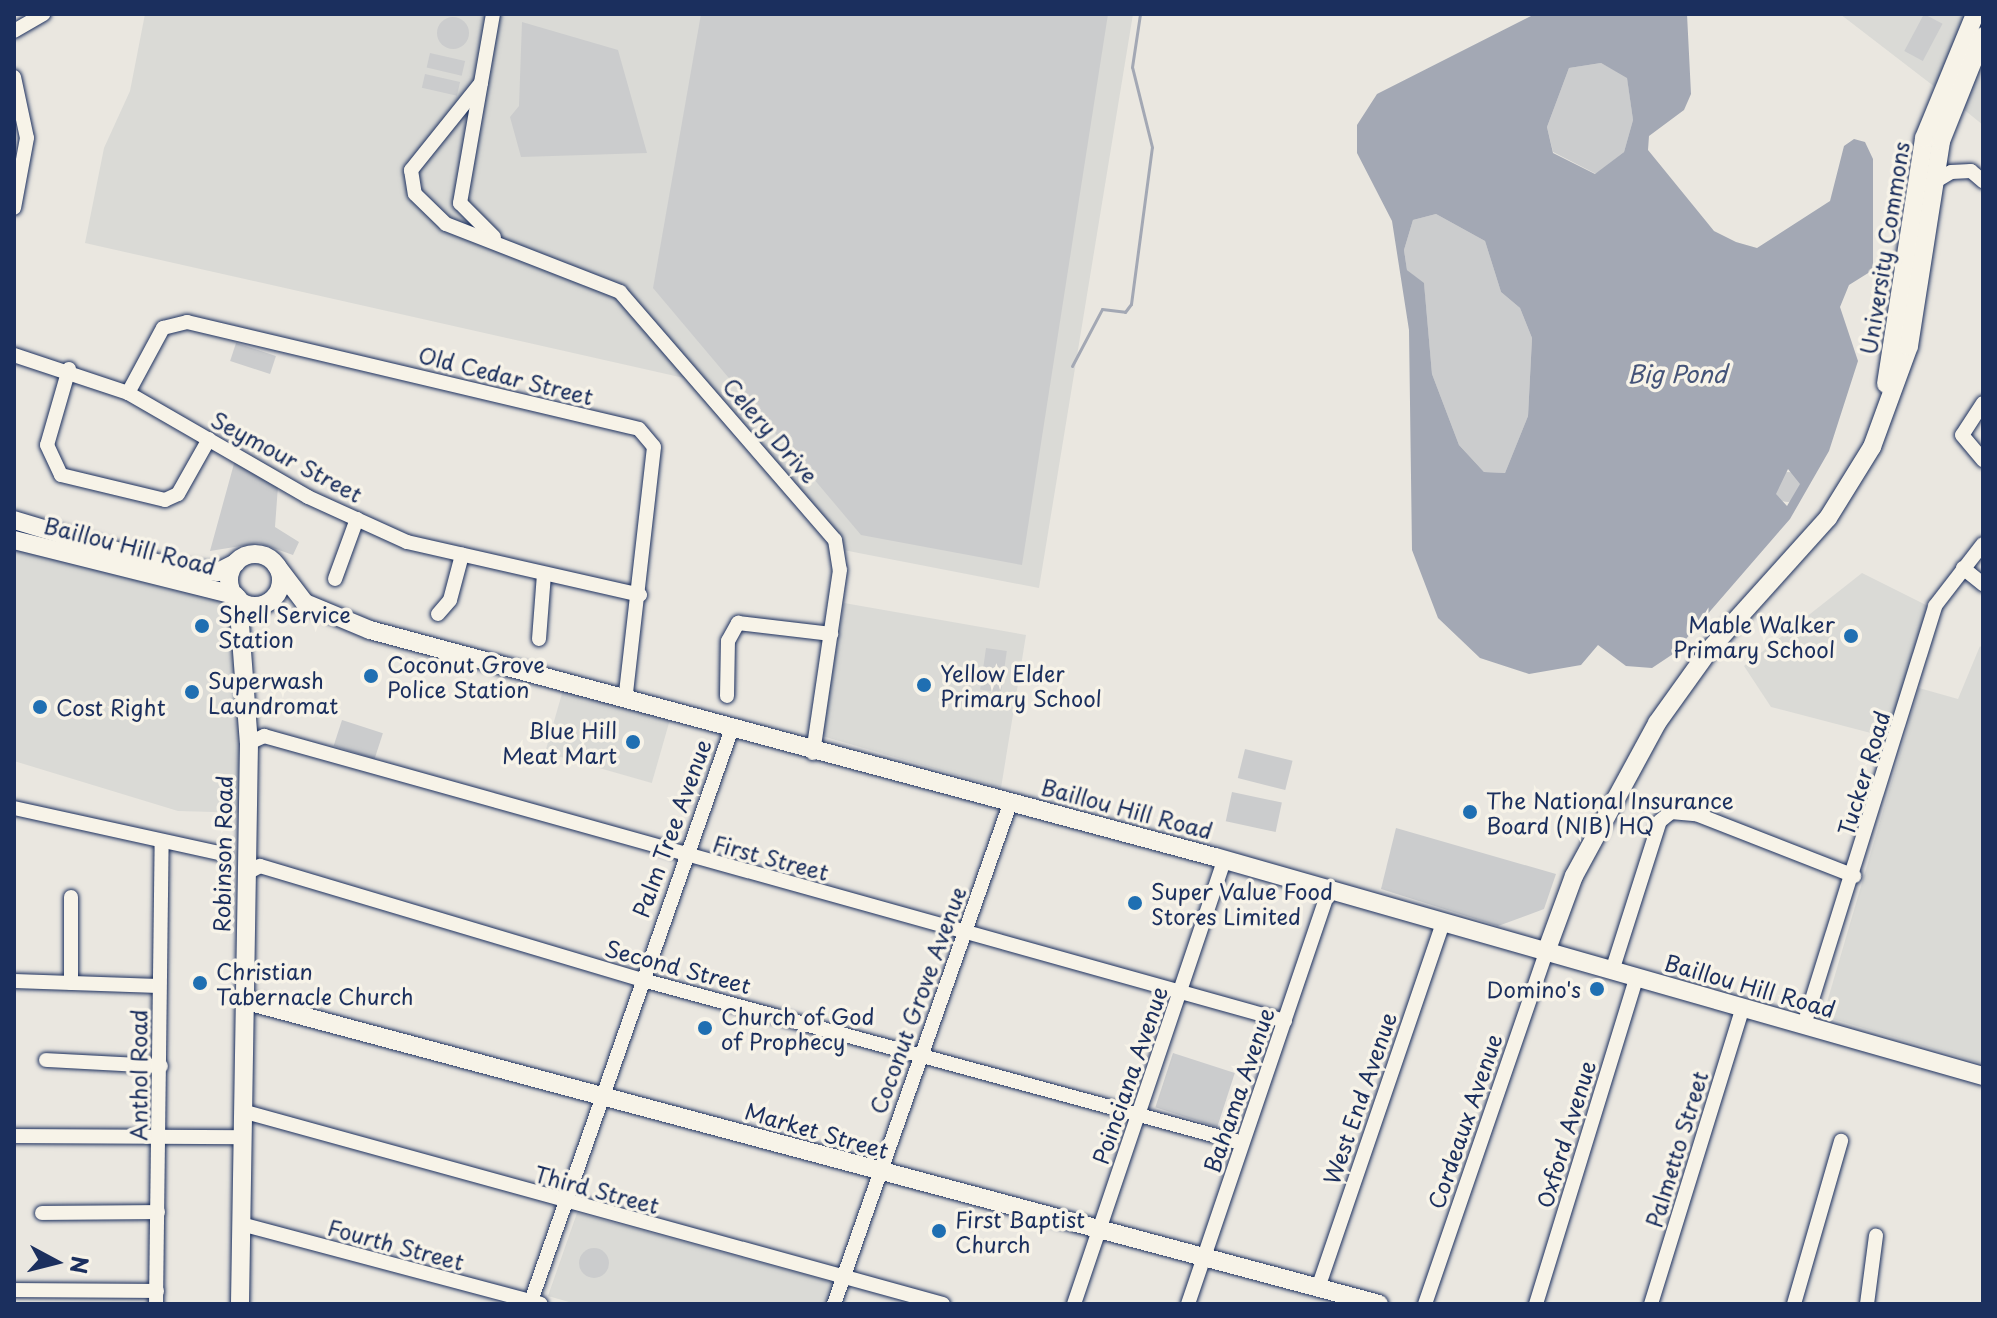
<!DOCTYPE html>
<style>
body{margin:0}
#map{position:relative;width:1997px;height:1318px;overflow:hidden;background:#eae7e0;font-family:"Playpen Sans",sans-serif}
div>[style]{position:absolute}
.built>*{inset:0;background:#dadad6;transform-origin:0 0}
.green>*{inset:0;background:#cbcccd;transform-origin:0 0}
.round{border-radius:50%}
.water>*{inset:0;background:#a3a8b4}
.stream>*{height:3px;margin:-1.5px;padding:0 1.5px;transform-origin:1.5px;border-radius:1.5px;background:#a3a8b4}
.roads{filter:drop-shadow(0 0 2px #1b2f5e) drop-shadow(0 0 2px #1b2f5e)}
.minor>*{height:14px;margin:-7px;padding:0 7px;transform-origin:7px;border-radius:7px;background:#f7f3e8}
.major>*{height:18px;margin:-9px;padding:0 9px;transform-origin:9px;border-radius:9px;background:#f7f3e8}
.major>.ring{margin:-9px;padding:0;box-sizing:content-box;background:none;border:18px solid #f7f3e8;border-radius:50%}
.dots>*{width:22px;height:22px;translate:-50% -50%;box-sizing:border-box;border:4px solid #f7f3e8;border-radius:50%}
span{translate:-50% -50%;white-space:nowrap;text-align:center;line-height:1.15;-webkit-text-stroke:7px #f7f3e8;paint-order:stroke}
.street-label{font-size:22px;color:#1b2f5e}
.poi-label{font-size:22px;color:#1b2f5e}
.left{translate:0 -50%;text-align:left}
.right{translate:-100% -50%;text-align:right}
.water-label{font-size:24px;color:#445378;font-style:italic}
.frame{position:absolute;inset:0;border:16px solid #1b2f5e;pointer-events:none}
.north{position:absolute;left:16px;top:1222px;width:80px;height:80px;-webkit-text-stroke:6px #f7f3e8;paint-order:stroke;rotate:97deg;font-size:22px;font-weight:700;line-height:32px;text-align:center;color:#1b2f5e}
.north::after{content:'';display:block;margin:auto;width:28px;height:36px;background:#1b2f5e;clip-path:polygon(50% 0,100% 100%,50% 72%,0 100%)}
</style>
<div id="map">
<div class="built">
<div style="clip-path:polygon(145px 14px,1133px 14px,1039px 588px,833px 548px,684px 378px,85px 243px,104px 148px,130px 91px)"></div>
<div style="clip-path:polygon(1840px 14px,1983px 14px,1983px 125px,1957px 104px)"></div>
<div style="clip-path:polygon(14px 547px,176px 591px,252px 600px,250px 813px,178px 811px,14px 761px)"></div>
<div style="clip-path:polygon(1862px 573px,1928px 606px,1890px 738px,1771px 707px,1744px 666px)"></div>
<div style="clip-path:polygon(844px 603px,1026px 635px,1001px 788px,822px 736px)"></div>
<div style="clip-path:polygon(1980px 646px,1983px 649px,1983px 1064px,1823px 1016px,1919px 688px,1958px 699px)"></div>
<div style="left:563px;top:690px;width:111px;height:65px;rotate:16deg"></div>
<div style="clip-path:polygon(577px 1213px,835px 1283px,827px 1304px,576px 1304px,548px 1296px)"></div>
</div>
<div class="green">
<div style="clip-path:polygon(701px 14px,1108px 14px,1022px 565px,861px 535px,653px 288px)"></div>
<div style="left:1924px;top:14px;width:21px;height:42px;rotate:28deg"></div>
<div class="round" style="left:437px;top:17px;width:32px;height:32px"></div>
<div style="clip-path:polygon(522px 22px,618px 50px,647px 153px,521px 157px,510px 117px,519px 106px)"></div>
<div style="left:430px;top:53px;width:36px;height:15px;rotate:13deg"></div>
<div style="clip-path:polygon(1601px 63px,1627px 77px,1633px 120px,1624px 152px,1596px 174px,1553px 152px,1547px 127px,1569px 68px)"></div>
<div style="left:425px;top:74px;width:36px;height:14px;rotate:13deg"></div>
<div style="clip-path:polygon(1436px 214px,1485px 241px,1501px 292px,1520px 308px,1532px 338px,1528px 416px,1505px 473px,1484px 472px,1459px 445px,1432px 374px,1424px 284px,1407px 270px,1404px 250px,1413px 220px)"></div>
<div style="left:236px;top:343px;width:42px;height:19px;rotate:18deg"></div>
<div style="clip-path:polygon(235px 460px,278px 486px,275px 527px,299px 542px,293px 555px,259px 543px,210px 551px)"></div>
<div class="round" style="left:1773px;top:472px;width:30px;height:30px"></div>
<div style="left:986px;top:648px;width:21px;height:42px;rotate:8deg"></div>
<div style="left:342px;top:720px;width:43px;height:27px;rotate:18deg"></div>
<div style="left:1245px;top:749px;width:49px;height:30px;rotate:14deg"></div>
<div style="left:1232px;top:792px;width:51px;height:30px;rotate:12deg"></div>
<div style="clip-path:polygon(1396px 828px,1556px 874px,1544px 909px,1498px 926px,1381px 889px)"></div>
<div style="left:1173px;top:1053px;width:65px;height:57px;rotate:18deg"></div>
<div class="round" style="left:579px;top:1248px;width:30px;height:30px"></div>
</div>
<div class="water">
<div style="clip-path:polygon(evenodd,1535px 14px,1687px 14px,1691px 94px,1684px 110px,1649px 136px,1648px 150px,1714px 231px,1736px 242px,1757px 248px,1830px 201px,1844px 146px,1854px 139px,1865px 142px,1873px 159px,1873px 270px,1849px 285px,1840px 307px,1858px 361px,1829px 451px,1790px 519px,1673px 654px,1652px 668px,1626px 666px,1598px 645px,1581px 665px,1529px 674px,1480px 658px,1438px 618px,1412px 550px,1409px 330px,1392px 221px,1357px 153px,1357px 125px,1377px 94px,1535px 14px,1601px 63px,1627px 78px,1633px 120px,1624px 152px,1595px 174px,1553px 153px,1547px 127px,1569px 68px,1601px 63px,1535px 14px,1436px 214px,1485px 241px,1501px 292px,1520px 308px,1532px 338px,1528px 416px,1505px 473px,1484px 472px,1459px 445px,1432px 374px,1424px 283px,1407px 270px,1404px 250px,1413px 220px,1436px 214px,1535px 14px,1788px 469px,1800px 484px,1787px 506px,1776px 494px,1788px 469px)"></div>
</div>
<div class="stream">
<div style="left:1072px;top:366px;width:64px;rotate:-62.2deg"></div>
<div style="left:1102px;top:309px;width:23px;rotate:7deg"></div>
<div style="left:1125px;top:312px;width:10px;rotate:-53deg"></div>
<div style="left:1131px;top:304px;width:158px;rotate:-82.4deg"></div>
<div style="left:1152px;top:147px;width:82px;rotate:-104deg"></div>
<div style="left:1132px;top:67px;width:54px;rotate:-81.4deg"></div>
</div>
<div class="roads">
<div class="minor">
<div style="left:493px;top:14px;width:192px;rotate:99.9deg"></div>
<div style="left:460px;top:203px;width:48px;rotate:45deg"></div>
<div style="left:14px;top:31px;width:34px;rotate:-30deg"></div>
<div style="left:14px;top:77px;width:62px;rotate:78deg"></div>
<div style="left:27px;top:138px;width:71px;rotate:100.5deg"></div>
<div style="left:481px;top:83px;width:112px;rotate:128.8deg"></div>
<div style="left:411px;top:170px;width:24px;rotate:81deg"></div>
<div style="left:415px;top:194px;width:43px;rotate:44.1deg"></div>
<div style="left:446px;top:224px;width:187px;rotate:21.3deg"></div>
<div style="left:620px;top:292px;width:328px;rotate:49.1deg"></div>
<div style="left:835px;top:540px;width:30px;rotate:81deg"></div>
<div style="left:840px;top:570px;width:185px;rotate:98.4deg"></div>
<div style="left:1931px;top:184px;width:23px;rotate:-31deg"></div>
<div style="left:1951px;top:172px;width:20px;rotate:-3deg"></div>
<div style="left:1971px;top:171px;width:16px;rotate:40deg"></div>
<div style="left:14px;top:355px;width:120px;rotate:18.4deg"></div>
<div style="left:128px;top:393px;width:208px;rotate:30deg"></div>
<div style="left:308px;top:497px;width:109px;rotate:24.4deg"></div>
<div style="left:407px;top:542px;width:239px;rotate:12.8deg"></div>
<div style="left:69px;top:369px;width:79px;rotate:106.1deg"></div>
<div style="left:47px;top:445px;width:33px;rotate:65deg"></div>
<div style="left:61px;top:475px;width:107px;rotate:13.5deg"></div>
<div style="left:165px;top:500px;width:14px;rotate:-25deg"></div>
<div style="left:178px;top:494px;width:63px;rotate:-60.6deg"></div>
<div style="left:128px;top:393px;width:74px;rotate:-61.7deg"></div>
<div style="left:163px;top:328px;width:25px;rotate:-14deg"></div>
<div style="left:187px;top:322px;width:464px;rotate:13.3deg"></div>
<div style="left:639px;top:429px;width:23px;rotate:50deg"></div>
<div style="left:654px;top:447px;width:255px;rotate:96.5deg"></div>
<div style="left:1983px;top:403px;width:38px;rotate:123deg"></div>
<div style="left:1962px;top:435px;width:33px;rotate:50deg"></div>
<div style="left:1963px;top:568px;width:26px;rotate:39deg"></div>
<div style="left:335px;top:579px;width:64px;rotate:-69.9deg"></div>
<div style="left:438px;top:614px;width:18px;rotate:-49deg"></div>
<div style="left:450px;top:600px;width:47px;rotate:-75.1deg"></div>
<div style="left:539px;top:639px;width:65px;rotate:-85.6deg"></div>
<div style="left:727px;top:696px;width:55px;rotate:-89deg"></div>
<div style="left:728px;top:641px;width:21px;rotate:-61deg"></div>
<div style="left:738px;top:623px;width:94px;rotate:6.7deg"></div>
<div style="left:249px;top:743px;width:17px;rotate:-25deg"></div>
<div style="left:264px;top:736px;width:1060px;rotate:15.6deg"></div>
<div style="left:14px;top:808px;width:215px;rotate:12.4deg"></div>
<div style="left:245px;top:874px;width:17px;rotate:-28deg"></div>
<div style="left:260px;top:866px;width:395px;rotate:16.6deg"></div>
<div style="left:639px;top:979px;width:625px;rotate:15.21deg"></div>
<div style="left:1612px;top:971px;width:157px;rotate:-72.3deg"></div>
<div style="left:1660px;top:821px;width:14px;rotate:-39deg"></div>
<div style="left:1671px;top:812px;width:25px;rotate:5deg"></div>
<div style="left:1696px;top:814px;width:170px;rotate:21.4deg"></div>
<div style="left:14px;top:981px;width:145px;rotate:2deg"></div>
<div style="left:71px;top:983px;width:86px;rotate:-90deg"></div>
<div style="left:1804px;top:1025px;width:439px;rotate:-72.6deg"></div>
<div style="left:1935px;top:606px;width:78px;rotate:-52.3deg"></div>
<div style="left:46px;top:1060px;width:115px;rotate:3deg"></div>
<div style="left:242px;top:1111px;width:727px;rotate:15.39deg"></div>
<div style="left:14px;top:1136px;width:228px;rotate:0.3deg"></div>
<div style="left:42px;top:1213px;width:116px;rotate:-0.5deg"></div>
<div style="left:241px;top:1224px;width:310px;rotate:14.9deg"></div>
<div style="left:1318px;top:1288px;width:386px;rotate:-71.1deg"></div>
<div style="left:14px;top:1290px;width:143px;rotate:0.4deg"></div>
<div style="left:156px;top:1304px;width:459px;rotate:-89.3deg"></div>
<div style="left:530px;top:1304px;width:607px;rotate:-70.67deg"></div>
<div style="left:834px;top:1304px;width:533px;rotate:-70.61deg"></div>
<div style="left:1074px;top:1304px;width:469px;rotate:-71.3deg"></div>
<div style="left:1188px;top:1304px;width:437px;rotate:-71.2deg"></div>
<div style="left:1425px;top:1304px;width:372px;rotate:-71deg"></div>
<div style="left:1536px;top:1304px;width:341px;rotate:-72.9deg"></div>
<div style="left:1651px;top:1304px;width:311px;rotate:-72.8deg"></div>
<div style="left:1794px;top:1304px;width:170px;rotate:-73.9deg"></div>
<div style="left:1867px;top:1304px;width:69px;rotate:-82.5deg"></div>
</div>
<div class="major">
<div style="left:1886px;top:384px;width:249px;rotate:-81.2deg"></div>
<div style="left:1924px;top:138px;width:134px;rotate:-67.6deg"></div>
<div style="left:14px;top:520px;width:166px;rotate:16.8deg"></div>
<div style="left:173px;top:568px;width:45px;rotate:5.1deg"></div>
<div style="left:218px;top:572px;width:20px;rotate:-27deg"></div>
<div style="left:14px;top:540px;width:228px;rotate:14deg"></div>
<div class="ring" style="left:229px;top:554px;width:34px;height:34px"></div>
<div style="left:276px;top:565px;width:48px;rotate:52.7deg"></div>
<div style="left:305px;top:603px;width:70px;rotate:22.6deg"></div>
<div style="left:370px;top:630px;width:875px;rotate:15.04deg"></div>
<div style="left:1215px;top:857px;width:799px;rotate:15.92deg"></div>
<div style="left:238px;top:598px;width:145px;rotate:85.7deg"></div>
<div style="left:249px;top:743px;width:561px;rotate:90.92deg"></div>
<div style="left:1546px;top:952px;width:81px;rotate:-69.8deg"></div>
<div style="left:1574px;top:876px;width:174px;rotate:-61.5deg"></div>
<div style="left:1657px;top:723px;width:91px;rotate:-54.4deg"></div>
<div style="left:1710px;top:649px;width:176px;rotate:-48deg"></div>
<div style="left:1828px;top:518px;width:84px;rotate:-58.2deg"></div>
<div style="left:1872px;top:447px;width:108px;rotate:-69.9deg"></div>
<div style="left:1909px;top:346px;width:207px;rotate:-81.1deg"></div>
<div style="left:1941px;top:141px;width:113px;rotate:-68.2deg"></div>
<div style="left:243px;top:1000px;width:1176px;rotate:14.98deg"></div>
</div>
</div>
<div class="dots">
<div style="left:202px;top:626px;background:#1f6fb2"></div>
<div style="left:1851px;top:636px;background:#1f6fb2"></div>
<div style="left:371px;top:676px;background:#1f6fb2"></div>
<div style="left:924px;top:685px;background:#1f6fb2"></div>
<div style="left:192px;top:692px;background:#1f6fb2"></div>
<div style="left:40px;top:707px;background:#1f6fb2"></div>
<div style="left:633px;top:742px;background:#1f6fb2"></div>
<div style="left:1470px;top:812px;background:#1f6fb2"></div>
<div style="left:1135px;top:903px;background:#1f6fb2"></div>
<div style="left:200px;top:983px;background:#1f6fb2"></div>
<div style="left:1597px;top:989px;background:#1f6fb2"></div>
<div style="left:705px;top:1028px;background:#1f6fb2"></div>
<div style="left:939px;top:1231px;background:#1f6fb2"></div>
</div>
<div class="street-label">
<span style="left:1884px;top:248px;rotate:-81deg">University Commons</span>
<span style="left:506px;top:375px;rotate:14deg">Old Cedar Street</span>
<span style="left:771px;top:430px;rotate:49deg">Celery Drive</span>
<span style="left:287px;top:456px;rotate:28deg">Seymour Street</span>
<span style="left:130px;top:545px;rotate:14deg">Baillou Hill Road</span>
<span style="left:1863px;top:773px;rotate:-73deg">Tucker Road</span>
<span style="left:1127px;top:808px;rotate:15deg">Baillou Hill Road</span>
<span style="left:671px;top:828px;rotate:-70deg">Palm Tree Avenue</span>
<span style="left:222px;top:854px;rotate:-89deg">Robinson Road</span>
<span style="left:771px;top:857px;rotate:15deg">First Street</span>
<span style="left:678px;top:966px;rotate:15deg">Second Street</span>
<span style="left:1750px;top:985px;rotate:16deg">Baillou Hill Road</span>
<span style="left:917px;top:1000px;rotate:-70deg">Coconut Grove Avenue</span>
<span style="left:138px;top:1075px;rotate:-90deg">Anthol Road</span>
<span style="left:1129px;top:1075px;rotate:-71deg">Poinciana Avenue</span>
<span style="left:1238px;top:1090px;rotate:-71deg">Bahama Avenue</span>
<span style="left:1359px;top:1098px;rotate:-71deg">West End Avenue</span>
<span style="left:1464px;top:1121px;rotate:-71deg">Cordeaux Avenue</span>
<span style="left:817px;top:1130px;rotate:16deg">Market Street</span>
<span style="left:1565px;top:1134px;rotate:-73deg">Oxford Avenue</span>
<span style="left:1676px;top:1149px;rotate:-73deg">Palmetto Street</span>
<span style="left:597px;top:1189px;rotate:15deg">Third Street</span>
<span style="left:396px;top:1244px;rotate:15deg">Fourth Street</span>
</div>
<div class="poi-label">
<span class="left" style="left:218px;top:626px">Shell Service<br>Station</span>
<span class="right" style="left:1835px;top:636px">Mable Walker<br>Primary School</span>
<span class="left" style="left:387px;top:676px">Coconut Grove<br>Police Station</span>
<span class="left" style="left:940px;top:685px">Yellow Elder<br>Primary School</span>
<span class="left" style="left:208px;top:692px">Superwash<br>Laundromat</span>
<span class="left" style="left:56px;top:707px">Cost Right</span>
<span class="right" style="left:617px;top:742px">Blue Hill<br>Meat Mart</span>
<span class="left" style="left:1486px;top:812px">The National Insurance<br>Board (NIB) HQ</span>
<span class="left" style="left:1151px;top:903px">Super Value Food<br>Stores Limited</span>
<span class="left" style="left:216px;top:983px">Christian<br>Tabernacle Church</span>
<span class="right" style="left:1581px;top:989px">Domino's</span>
<span class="left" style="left:721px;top:1028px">Church of God<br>of Prophecy</span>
<span class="left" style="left:955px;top:1231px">First Baptist<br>Church</span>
</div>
<div class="water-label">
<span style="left:1677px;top:374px">Big Pond</span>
</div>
<div class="frame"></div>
<div class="north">N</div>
</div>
